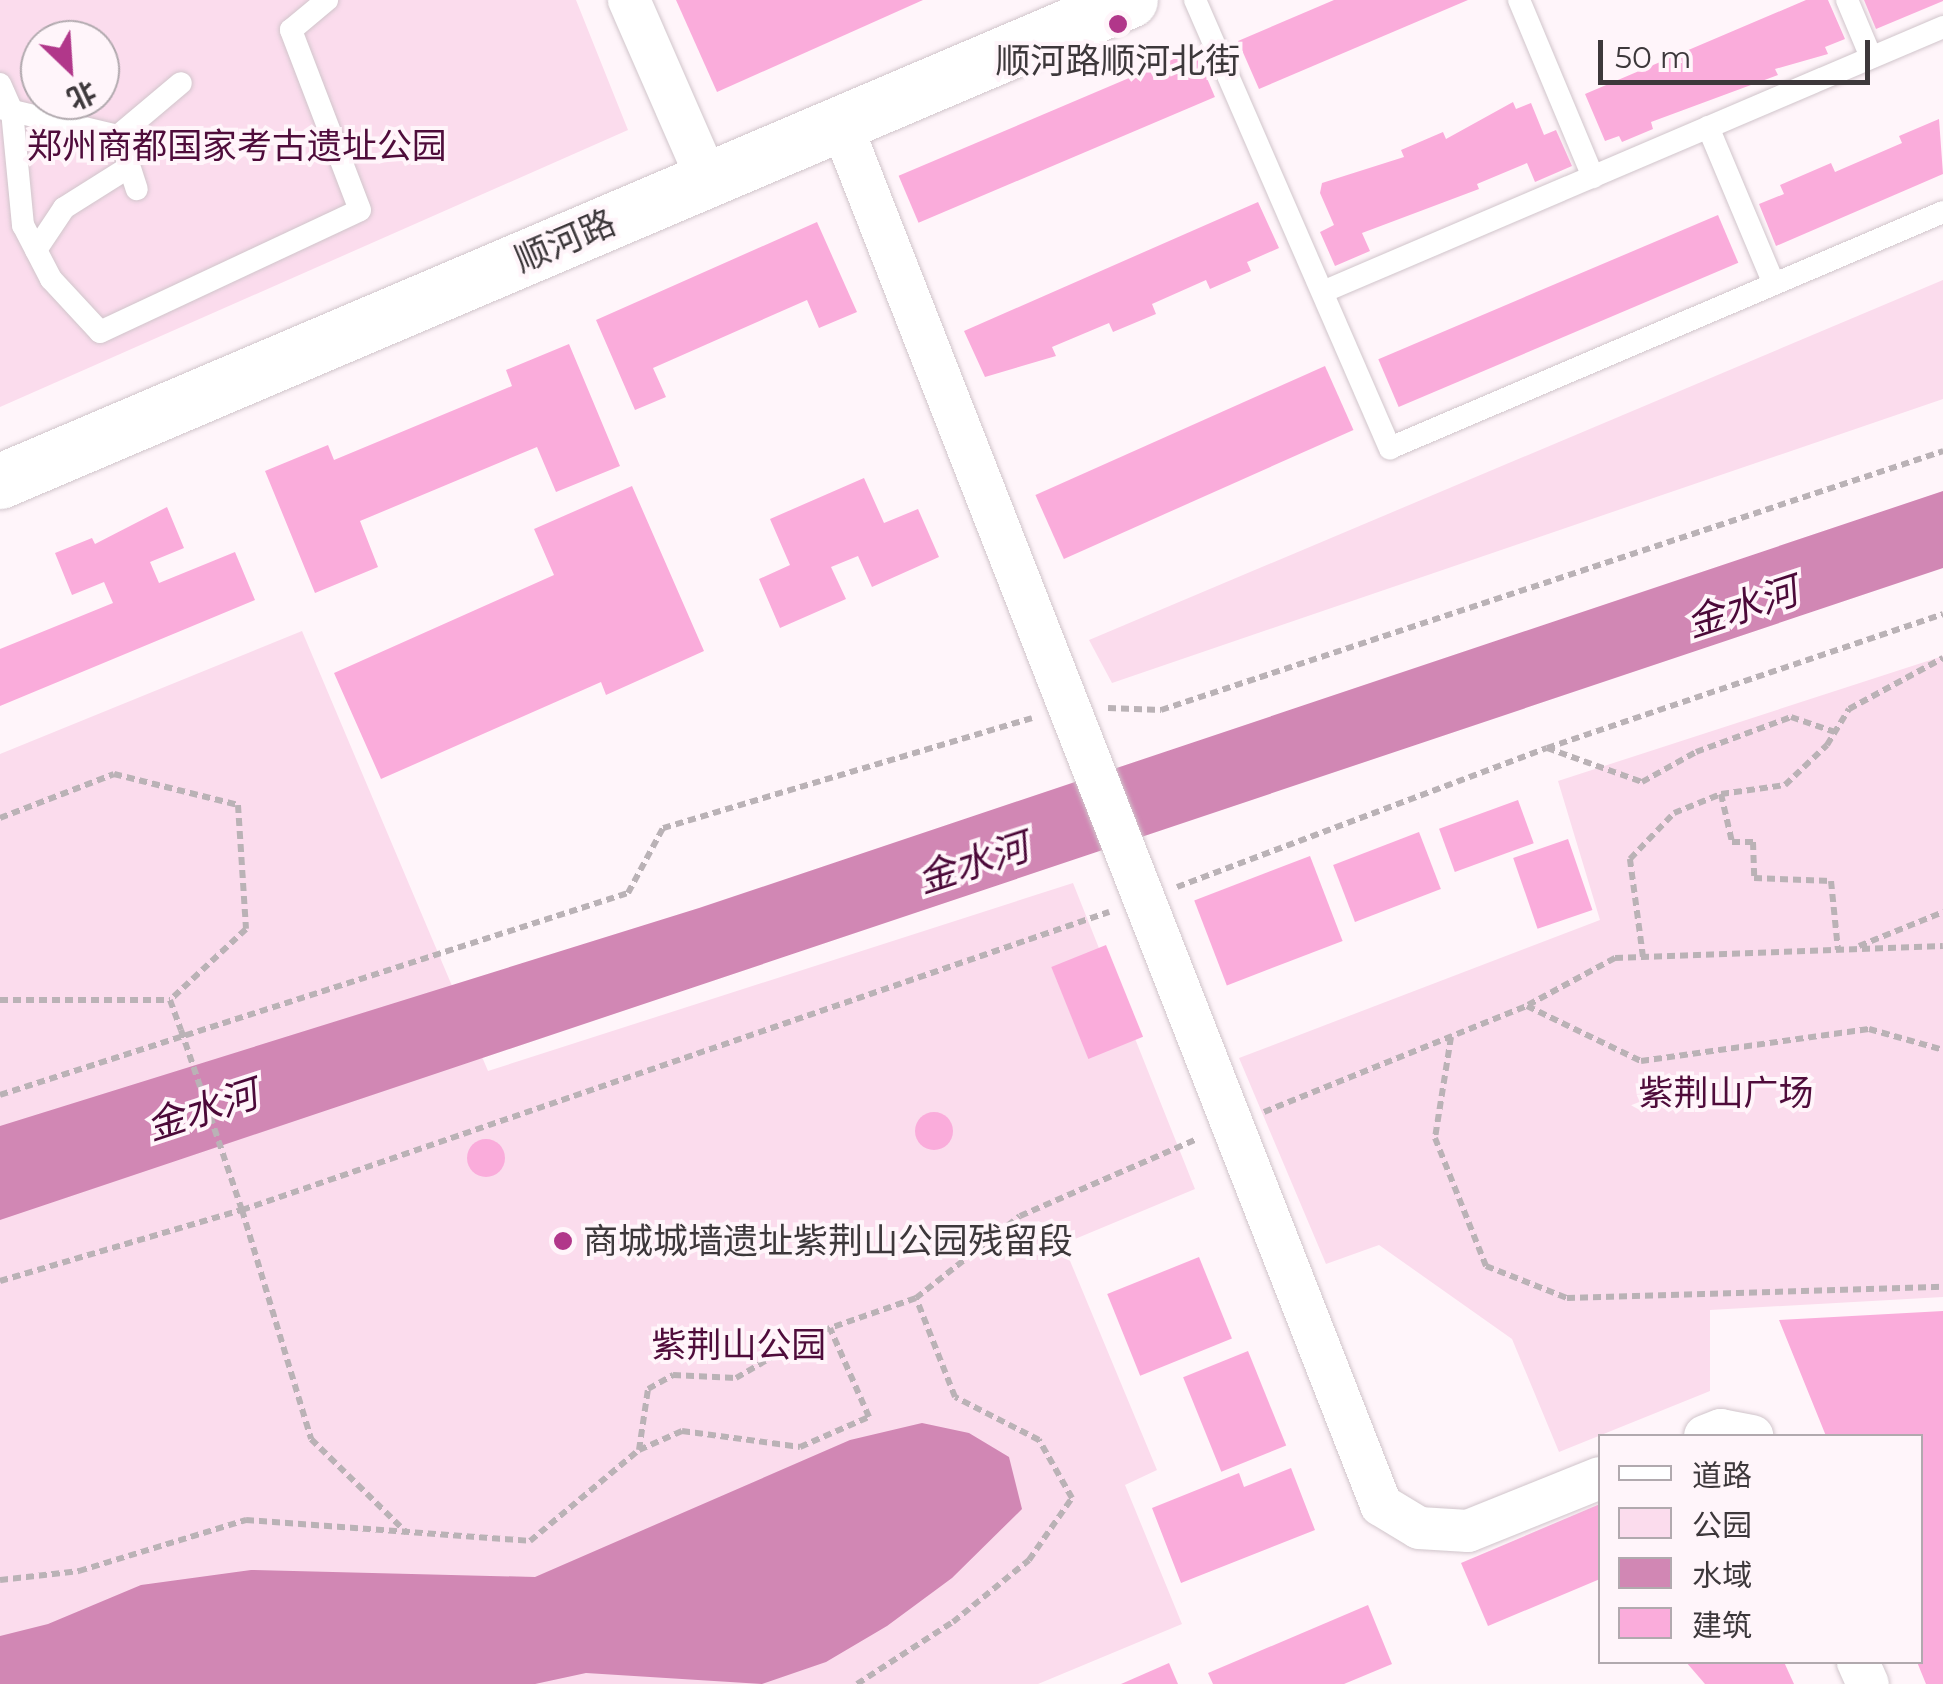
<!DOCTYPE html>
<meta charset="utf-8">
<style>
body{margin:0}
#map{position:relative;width:1943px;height:1684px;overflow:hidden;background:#fff5fa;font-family:Montserrat,"Noto Sans SC",sans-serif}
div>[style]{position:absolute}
.green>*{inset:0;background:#fbdced}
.water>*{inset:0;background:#d187b4}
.building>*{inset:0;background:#faacdb;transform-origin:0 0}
.round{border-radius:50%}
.path>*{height:6px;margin-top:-3px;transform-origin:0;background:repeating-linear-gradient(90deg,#bab2b6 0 8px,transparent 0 13px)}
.roads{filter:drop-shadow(0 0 2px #d1c5cb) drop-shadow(0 0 2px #d1c5cb)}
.service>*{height:22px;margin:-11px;padding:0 11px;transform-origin:11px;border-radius:11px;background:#fff}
.minor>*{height:42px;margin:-21px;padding:0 21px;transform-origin:21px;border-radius:21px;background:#fff}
.tertiary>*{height:55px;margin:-27.5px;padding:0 27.5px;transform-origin:27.5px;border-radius:27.5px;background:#fff}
.path-bridge>*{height:6px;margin-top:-3px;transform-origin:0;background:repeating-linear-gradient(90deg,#bab2b6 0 8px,transparent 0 13px)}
.dots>*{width:28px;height:28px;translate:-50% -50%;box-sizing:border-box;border:5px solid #fff5fa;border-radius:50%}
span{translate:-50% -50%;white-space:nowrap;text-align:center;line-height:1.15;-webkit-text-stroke:8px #fff5fa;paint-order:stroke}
.poi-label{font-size:35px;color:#3d383b}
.left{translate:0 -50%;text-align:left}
.park-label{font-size:35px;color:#4f0c3b}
.street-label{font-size:35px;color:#3d383b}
.water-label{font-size:38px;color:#4c0939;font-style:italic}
.legend{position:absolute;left:1598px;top:1434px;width:325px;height:230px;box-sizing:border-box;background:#fff5fa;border:2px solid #b1a9ae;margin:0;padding:12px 18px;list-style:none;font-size:30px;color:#3d383b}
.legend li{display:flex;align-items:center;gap:20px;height:50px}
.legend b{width:50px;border:2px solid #b1a9ae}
.north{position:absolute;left:20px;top:20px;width:100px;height:100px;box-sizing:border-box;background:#fff5fa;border:2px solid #b1a9ae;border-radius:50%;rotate:155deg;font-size:28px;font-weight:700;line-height:40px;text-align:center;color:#3d383b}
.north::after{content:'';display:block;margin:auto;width:35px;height:45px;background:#b1378a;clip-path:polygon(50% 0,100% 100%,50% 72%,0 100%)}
.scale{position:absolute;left:1598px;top:40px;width:272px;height:45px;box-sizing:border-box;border:5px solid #3d383b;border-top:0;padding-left:12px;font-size:30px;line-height:35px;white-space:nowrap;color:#3d383b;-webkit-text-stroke:8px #fff5fa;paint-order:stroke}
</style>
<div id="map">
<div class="green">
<div style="clip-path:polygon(evenodd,0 0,576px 0,628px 130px,0 407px,0 0,40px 40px,100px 40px,100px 100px,40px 100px,40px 40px)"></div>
<div style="clip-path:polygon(1943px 280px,1943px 399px,1112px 683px,1089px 640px)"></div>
<div style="clip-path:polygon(302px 631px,488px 1071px,1073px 883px,1195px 1189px,1063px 1244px,1157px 1470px,1125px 1485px,1182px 1624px,1038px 1684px,0 1684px,0 754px)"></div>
<div style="clip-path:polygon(1943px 656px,1943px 1297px,1710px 1310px,1710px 1391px,1559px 1452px,1512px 1339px,1379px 1245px,1326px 1264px,1239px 1058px,1600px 920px,1558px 781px)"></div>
</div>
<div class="water">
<div style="clip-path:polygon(1943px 491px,1943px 568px,0 1220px,0 1126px,699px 908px)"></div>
<div style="clip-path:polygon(922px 1423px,969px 1433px,1009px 1457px,1022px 1509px,952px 1578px,887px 1626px,826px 1662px,762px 1684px,586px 1673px,535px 1684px,0 1684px,0 1636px,48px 1624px,141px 1585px,251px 1570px,535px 1577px,850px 1440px)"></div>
</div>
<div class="building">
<div style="clip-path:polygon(676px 0,923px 0,717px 92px)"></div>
<div style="clip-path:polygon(1334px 0,1468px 0,1259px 89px,1238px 41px)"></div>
<div style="clip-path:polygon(1806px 0,1828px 0,1845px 39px,1825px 47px,1828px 54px,1775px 69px,1778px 75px,1651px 122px,1653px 129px,1622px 142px,1619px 136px,1605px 141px,1585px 94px)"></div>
<div style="clip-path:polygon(1864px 0,1943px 0,1943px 1px,1876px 29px)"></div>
<div style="left:1195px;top:50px;width:51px;height:322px;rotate:67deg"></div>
<div style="clip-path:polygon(1513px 102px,1516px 109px,1531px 103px,1544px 135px,1556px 130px,1572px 166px,1535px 182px,1527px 163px,1477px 184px,1479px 189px,1362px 233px,1370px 251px,1335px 266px,1320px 232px,1334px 225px,1320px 193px,1322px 183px,1404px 157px,1401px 150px,1443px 132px,1446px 139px)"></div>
<div style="clip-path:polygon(1939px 119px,1943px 174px,1776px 246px,1759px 204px,1784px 194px,1780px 185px,1831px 163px,1835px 172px,1902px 143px,1899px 136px)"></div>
<div style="clip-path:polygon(1258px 202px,1279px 248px,1247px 262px,1251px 271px,1210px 289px,1206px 280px,1152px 304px,1156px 314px,1113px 332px,1109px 323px,1052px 347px,1056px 356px,985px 377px,964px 331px)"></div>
<div style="left:1718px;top:215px;width:52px;height:369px;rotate:67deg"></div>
<div style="clip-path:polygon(817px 222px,857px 312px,819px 328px,807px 300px,653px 368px,666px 397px,635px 410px,596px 320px)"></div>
<div style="clip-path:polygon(569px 344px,620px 466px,556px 492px,537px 447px,360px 521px,378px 567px,315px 593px,265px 471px,328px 445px,334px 460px,512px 386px,506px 370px)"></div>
<div style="left:1325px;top:366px;width:70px;height:317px;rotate:66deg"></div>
<div style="clip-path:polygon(864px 478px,884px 523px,918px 509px,939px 557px,872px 587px,858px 556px,831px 567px,846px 599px,780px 628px,759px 579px,790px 565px,770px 519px)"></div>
<div style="clip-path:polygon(632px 486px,704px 651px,606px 695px,601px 682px,381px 779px,334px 673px,554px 575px,534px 529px)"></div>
<div style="clip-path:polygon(167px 507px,184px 548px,150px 562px,159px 583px,235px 552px,255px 600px,0 706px,0 649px,113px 603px,104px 582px,72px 595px,55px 553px,92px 538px,95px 544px)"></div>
<div style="left:1518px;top:800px;width:46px;height:84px;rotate:70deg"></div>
<div style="left:1419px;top:832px;width:61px;height:92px;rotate:69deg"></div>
<div style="left:1568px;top:839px;width:75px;height:58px;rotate:71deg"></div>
<div style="left:1310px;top:856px;width:91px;height:124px;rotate:69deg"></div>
<div style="left:1106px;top:945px;width:99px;height:59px;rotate:68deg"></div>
<div class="round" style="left:915px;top:1112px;width:38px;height:38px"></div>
<div class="round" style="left:467px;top:1139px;width:38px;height:38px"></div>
<div style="left:1199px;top:1257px;width:88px;height:99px;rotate:68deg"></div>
<div style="clip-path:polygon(1943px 1311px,1943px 1684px,1926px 1684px,1917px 1662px,1920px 1436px,1826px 1436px,1779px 1320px)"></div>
<div style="left:1248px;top:1351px;width:102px;height:70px;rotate:68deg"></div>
<div style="clip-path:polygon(1291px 1468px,1315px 1530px,1181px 1583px,1152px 1508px,1239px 1473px,1244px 1487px)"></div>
<div style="clip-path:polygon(1600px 1504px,1600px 1579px,1488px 1626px,1461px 1563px)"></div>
<div style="clip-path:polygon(1368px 1605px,1392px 1664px,1344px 1684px,1213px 1684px,1208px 1673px)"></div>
<div style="clip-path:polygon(1686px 1662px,1784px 1662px,1794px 1684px,1705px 1684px)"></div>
<div style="clip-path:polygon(1169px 1663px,1178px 1684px,1121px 1684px)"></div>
</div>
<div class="path">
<div style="left:1108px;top:708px;width:53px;rotate:2.2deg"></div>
<div style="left:1161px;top:710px;width:824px;rotate:-18.32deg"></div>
<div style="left:1547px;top:748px;width:418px;rotate:-18.7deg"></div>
<div style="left:1721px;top:794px;width:49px;rotate:77.1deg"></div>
<div style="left:1732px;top:842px;width:21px"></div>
<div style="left:1753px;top:842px;width:36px;rotate:88deg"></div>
<div style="left:1754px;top:878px;width:77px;rotate:2.2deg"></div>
<div style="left:1831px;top:881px;width:69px;rotate:84.2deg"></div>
<div style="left:0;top:818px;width:122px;rotate:-21.1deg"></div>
<div style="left:114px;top:774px;width:128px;rotate:14deg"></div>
<div style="left:238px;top:805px;width:124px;rotate:86.3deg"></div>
<div style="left:246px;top:929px;width:104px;rotate:136.9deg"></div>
<div style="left:1177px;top:887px;width:395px;rotate:-20.6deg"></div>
<div style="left:1547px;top:748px;width:101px;rotate:19.7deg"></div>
<div style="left:1642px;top:782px;width:62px;rotate:-29.1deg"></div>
<div style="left:1696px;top:752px;width:101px;rotate:-20.2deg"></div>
<div style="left:1791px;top:717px;width:46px;rotate:18.8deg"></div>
<div style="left:1859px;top:946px;width:91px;rotate:-22deg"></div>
<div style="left:1643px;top:957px;width:99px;rotate:-97.6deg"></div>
<div style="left:1630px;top:859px;width:64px;rotate:-46.3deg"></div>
<div style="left:1674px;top:813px;width:51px;rotate:-22deg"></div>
<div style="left:1721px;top:794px;width:65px;rotate:-8deg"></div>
<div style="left:1785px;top:785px;width:58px;rotate:-43.6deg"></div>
<div style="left:1827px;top:745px;width:42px;rotate:-58.6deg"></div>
<div style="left:1849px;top:709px;width:107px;rotate:-28.5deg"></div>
<div style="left:0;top:1000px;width:170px"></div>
<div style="left:170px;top:1000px;width:32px;rotate:70deg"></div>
<div style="left:1528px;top:1005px;width:99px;rotate:-28.4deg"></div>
<div style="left:1615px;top:958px;width:328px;rotate:-2.1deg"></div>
<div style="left:1451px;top:1037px;width:102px;rotate:99deg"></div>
<div style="left:1435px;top:1138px;width:138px;rotate:68.3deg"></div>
<div style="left:1486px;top:1266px;width:87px;rotate:21.6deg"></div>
<div style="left:1567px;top:1298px;width:376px;rotate:-1.7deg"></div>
<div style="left:0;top:1095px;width:660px;rotate:-17.83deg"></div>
<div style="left:628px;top:893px;width:74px;rotate:-61.7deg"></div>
<div style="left:663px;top:828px;width:385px;rotate:-16.6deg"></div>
<div style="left:1264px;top:1112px;width:284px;rotate:-22deg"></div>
<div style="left:1527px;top:1006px;width:127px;rotate:25.8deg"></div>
<div style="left:1641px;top:1061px;width:230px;rotate:-8deg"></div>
<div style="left:1869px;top:1029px;width:77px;rotate:15.8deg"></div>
<div style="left:242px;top:1210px;width:239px;rotate:73.2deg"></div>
<div style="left:311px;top:1439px;width:134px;rotate:44.4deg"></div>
<div style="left:0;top:1281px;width:252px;rotate:-16.4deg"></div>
<div style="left:242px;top:1210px;width:917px;rotate:-18.97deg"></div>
<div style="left:639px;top:1450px;width:47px;rotate:-23.8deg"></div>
<div style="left:682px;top:1431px;width:119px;rotate:7.7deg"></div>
<div style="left:800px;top:1447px;width:75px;rotate:-23.5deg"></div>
<div style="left:869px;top:1417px;width:97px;rotate:-113.7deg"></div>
<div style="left:0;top:1580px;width:80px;rotate:-6.5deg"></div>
<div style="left:79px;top:1571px;width:175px;rotate:-17deg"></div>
<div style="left:246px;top:1520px;width:285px;rotate:4.2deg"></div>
<div style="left:530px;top:1541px;width:142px;rotate:-39.9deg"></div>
<div style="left:639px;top:1450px;width:62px;rotate:-81.6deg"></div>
<div style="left:648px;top:1389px;width:29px;rotate:-29deg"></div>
<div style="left:673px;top:1375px;width:63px;rotate:2.7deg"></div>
<div style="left:736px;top:1378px;width:86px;rotate:-30.2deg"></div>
<div style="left:810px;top:1335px;width:112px;rotate:-19.2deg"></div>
<div style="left:916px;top:1298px;width:132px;rotate:-38.3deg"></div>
<div style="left:1020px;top:1216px;width:193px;rotate:-23.5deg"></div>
<div style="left:857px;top:1684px;width:114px;rotate:-32.9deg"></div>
<div style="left:953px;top:1622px;width:98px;rotate:-39.2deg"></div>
<div style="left:1029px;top:1560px;width:75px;rotate:-55.3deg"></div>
<div style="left:1072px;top:1498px;width:67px;rotate:-119.6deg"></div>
<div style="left:1039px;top:1440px;width:94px;rotate:-152.9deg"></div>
<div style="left:955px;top:1397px;width:106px;rotate:-111.5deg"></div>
</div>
<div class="roads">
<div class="service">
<div style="left:1195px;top:0;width:489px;rotate:66.5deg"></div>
<div style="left:1390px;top:448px;width:601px;rotate:-23.11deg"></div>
<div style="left:1519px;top:0;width:192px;rotate:67.3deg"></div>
<div style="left:1847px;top:0;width:62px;rotate:67.2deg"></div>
<div style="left:0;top:84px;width:30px;rotate:66deg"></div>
<div style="left:12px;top:111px;width:115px;rotate:84.5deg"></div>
<div style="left:23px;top:225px;width:61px;rotate:62.6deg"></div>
<div style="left:51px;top:279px;width:72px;rotate:47.2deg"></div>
<div style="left:100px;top:332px;width:287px;rotate:-25.1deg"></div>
<div style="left:360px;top:210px;width:193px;rotate:-111deg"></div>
<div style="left:291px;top:30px;width:47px;rotate:-39.8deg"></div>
<div style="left:0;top:108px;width:121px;rotate:13.3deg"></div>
<div style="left:118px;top:136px;width:82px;rotate:-40.1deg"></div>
<div style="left:1708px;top:127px;width:170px;rotate:67.2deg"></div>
<div style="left:125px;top:153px;width:38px;rotate:72deg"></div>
<div style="left:36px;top:250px;width:50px;rotate:-56.3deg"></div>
<div style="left:64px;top:208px;width:77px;rotate:-32.2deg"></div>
<div style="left:1325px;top:291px;width:672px;rotate:-23.13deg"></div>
</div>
<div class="minor">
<div style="left:629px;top:0;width:197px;rotate:66.4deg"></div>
<div style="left:841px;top:124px;width:1483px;rotate:68.64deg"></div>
<div style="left:1381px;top:1505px;width:44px;rotate:31.2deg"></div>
<div style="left:1419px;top:1528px;width:49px;rotate:3.5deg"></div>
<div style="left:1468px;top:1531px;width:142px;rotate:-21.9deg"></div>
<div style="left:1705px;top:1436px;width:17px;rotate:-21deg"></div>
<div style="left:1721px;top:1430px;width:32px;rotate:11deg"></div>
<div style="left:1858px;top:1662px;width:24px;rotate:66deg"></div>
</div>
<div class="tertiary">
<div style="left:0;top:481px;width:1228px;rotate:-23.06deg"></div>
</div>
</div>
<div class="path-bridge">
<div style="left:181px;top:1030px;width:190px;rotate:71.3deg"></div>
</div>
<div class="dots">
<div style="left:1118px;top:24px;background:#b1378a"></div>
<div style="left:563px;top:1241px;background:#b1378a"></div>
</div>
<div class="poi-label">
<span style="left:1118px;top:61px">顺河路顺河北街</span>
<span class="left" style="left:583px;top:1241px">商城城墙遗址紫荆山公园残留段</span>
</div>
<div class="park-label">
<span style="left:237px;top:146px">郑州商都国家考古遗址公园</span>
<span style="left:1726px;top:1093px">紫荆山广场</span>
<span style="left:739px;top:1345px">紫荆山公园</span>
</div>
<div class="street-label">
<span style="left:565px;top:241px;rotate:-23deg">顺河路</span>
</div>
<div class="water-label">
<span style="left:1742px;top:607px;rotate:-18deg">金水河</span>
<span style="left:973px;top:863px;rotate:-18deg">金水河</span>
<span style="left:202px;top:1110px;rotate:-18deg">金水河</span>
</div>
<ul class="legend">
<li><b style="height:12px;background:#fff"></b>道路</li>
<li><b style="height:28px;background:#fbdced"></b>公园</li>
<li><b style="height:28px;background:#d187b4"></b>水域</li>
<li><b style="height:28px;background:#faacdb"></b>建筑</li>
</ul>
<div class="north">北</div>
<div class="scale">50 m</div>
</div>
